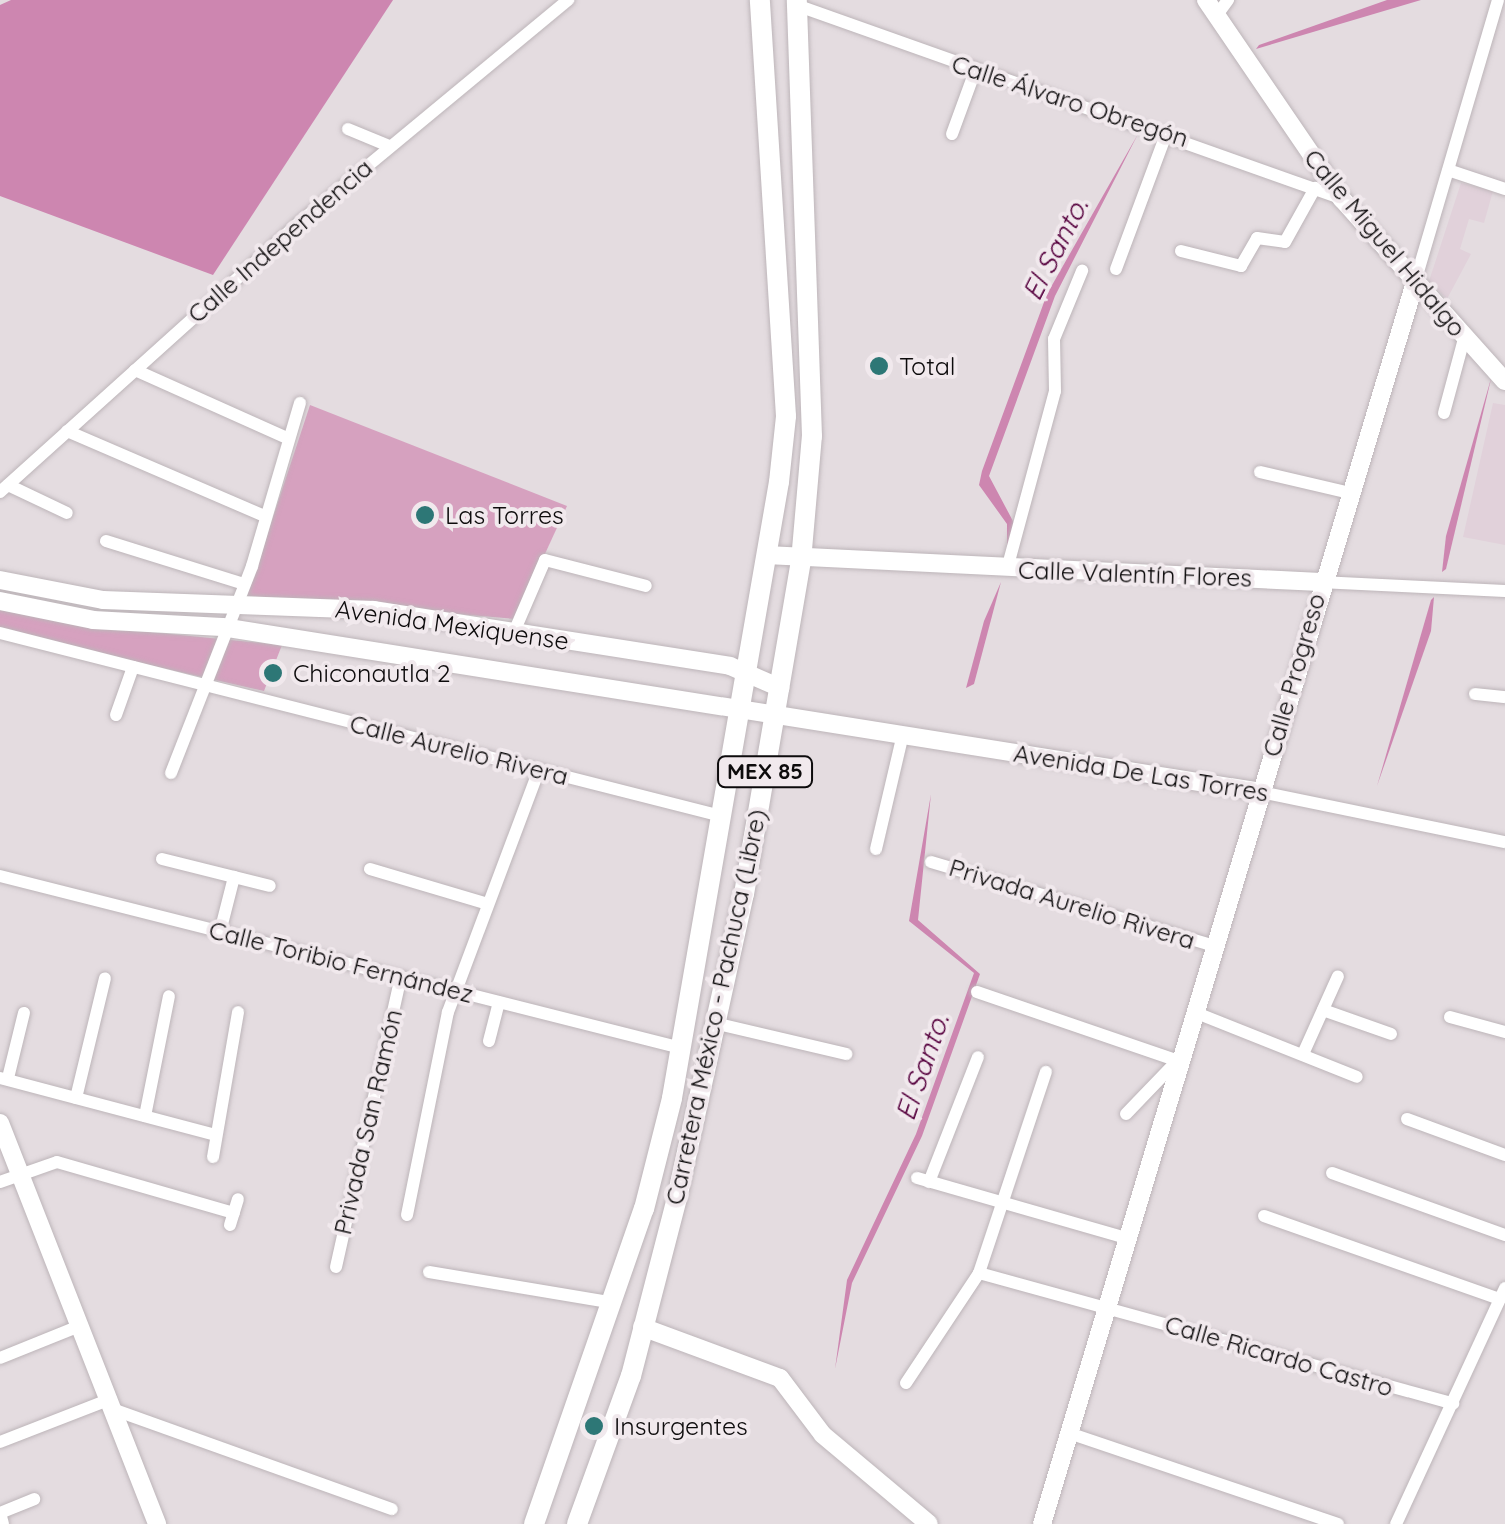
<!DOCTYPE html>
<meta charset="utf-8">
<style>
body{margin:0}
#map{position:relative;width:1505px;height:1524px;overflow:hidden;background:#e4dce0;font-family:Quicksand,sans-serif}
div>[style]{position:absolute}
.built>*{inset:0;background:#e1d1da}
.green>*{inset:0;background:#d6a1bf}
.water>*{inset:0;background:#cd86b0}
.roads{filter:drop-shadow(0 0 2px #bdb5b9) drop-shadow(0 0 2px #bdb5b9)}
.minor>*{height:12px;margin:-6px;padding:0 6px;transform-origin:6px;border-radius:6px;background:#fff}
.tertiary>*{height:18px;margin:-9px;padding:0 9px;transform-origin:9px;border-radius:9px;background:#fff}
.secondary>*{height:18px;margin:-9px;padding:0 9px;transform-origin:9px;border-radius:9px;background:#fff}
.primary>*{height:20px;margin:-10px;padding:0 10px;transform-origin:10px;border-radius:10px;background:#fff}
.dots>*{width:28px;height:28px;translate:-50% -50%;box-sizing:border-box;border:5px solid #f1e9ed;border-radius:50%}
span{translate:-50% -50%;white-space:nowrap;text-align:center;line-height:1.15;-webkit-text-stroke:8px #f1e9ed;paint-order:stroke}
.shield-label span{padding:2px 8px;background:#f1e9ed;border:2px solid;border-radius:8px;-webkit-text-stroke-width:0}
.shield-label{font-size:22px;color:#0d0b0c;font-weight:700}
.street-label{font-size:25px;color:#0d0b0c}
.poi-label{font-size:25px;color:#0d0b0c}
.left{translate:0 -50%;text-align:left}
.water-label{font-size:28px;color:#56003e;font-style:italic}
</style>
<div id="map">
<div class="built">
<div style="clip-path:polygon(1461px 183px,1493px 191px,1484px 223px,1469px 219px,1460px 249px,1471px 254px,1447px 299px,1429px 281px)"></div>
<div style="clip-path:polygon(1493px 403px,1505px 405px,1505px 545px,1463px 537px)"></div>
</div>
<div class="green">
<div style="clip-path:polygon(310px 405px,567px 506px,515px 619px,247px 596px)"></div>
<div style="clip-path:polygon(0 610px,90px 626px,282px 645px,264px 691px,0 631px)"></div>
</div>
<div class="water">
<div style="clip-path:polygon(11px 0,393px 0,213px 275px,0 196px,0 5px)"></div>
<div style="clip-path:polygon(1387px 0,1421px 0,1256px 49px,1259px 45px)"></div>
<div style="clip-path:polygon(1138px 134px,1055px 296px,989px 476px,1014px 523px,1007px 552px,1007px 524px,979px 485px,982px 471px,1047px 294px)"></div>
<div style="clip-path:polygon(1492px 375px,1446px 569px,1442px 572px,1446px 536px)"></div>
<div style="clip-path:polygon(1001px 582px,974px 684px,966px 688px,984px 621px)"></div>
<div style="clip-path:polygon(1434px 597px,1431px 631px,1377px 786px,1431px 600px)"></div>
<div style="clip-path:polygon(931px 794px,918px 920px,980px 974px,922px 1136px,852px 1283px,835px 1369px,847px 1280px,916px 1134px,974px 973px,909px 921px)"></div>
</div>
<div class="roads">
<div class="minor">
<div style="left:796px;top:5px;width:577px;rotate:19.53deg"></div>
<div style="left:1217px;top:15px;width:19px;rotate:-54deg"></div>
<div style="left:348px;top:129px;width:44px;rotate:22.5deg"></div>
<div style="left:952px;top:134px;width:67px;rotate:-69.9deg"></div>
<div style="left:1451px;top:171px;width:57px;rotate:18.4deg"></div>
<div style="left:1181px;top:251px;width:62px;rotate:14deg"></div>
<div style="left:1241px;top:266px;width:32px;rotate:-60deg"></div>
<div style="left:1257px;top:238px;width:28px;rotate:8deg"></div>
<div style="left:1285px;top:242px;width:62px;rotate:-60.9deg"></div>
<div style="left:1116px;top:269px;width:146px;rotate:-69.6deg"></div>
<div style="left:1415px;top:282px;width:294px;rotate:-73.6deg"></div>
<div style="left:135px;top:370px;width:164px;rotate:24.1deg"></div>
<div style="left:1444px;top:413px;width:77px;rotate:-74.9deg"></div>
<div style="left:67px;top:431px;width:215px;rotate:23.3deg"></div>
<div style="left:1260px;top:472px;width:88px;rotate:13.1deg"></div>
<div style="left:8px;top:485px;width:65px;rotate:25.4deg"></div>
<div style="left:0;top:492px;width:405px;rotate:-42deg"></div>
<div style="left:301px;top:221px;width:347px;rotate:-39.6deg"></div>
<div style="left:106px;top:541px;width:145px;rotate:17.3deg"></div>
<div style="left:1007px;top:569px;width:184px;rotate:-74.9deg"></div>
<div style="left:1055px;top:391px;width:52px;rotate:-91.1deg"></div>
<div style="left:1054px;top:339px;width:74px;rotate:-67.6deg"></div>
<div style="left:1320px;top:582px;width:185px;rotate:2.8deg"></div>
<div style="left:514px;top:632px;width:78px;rotate:-66.7deg"></div>
<div style="left:545px;top:560px;width:104px;rotate:14.4deg"></div>
<div style="left:0;top:633px;width:740px;rotate:14.24deg"></div>
<div style="left:1475px;top:694px;width:30px;rotate:6deg"></div>
<div style="left:116px;top:715px;width:51px;rotate:-70.5deg"></div>
<div style="left:171px;top:773px;width:222px;rotate:-68.6deg"></div>
<div style="left:252px;top:566px;width:170px;rotate:-73.6deg"></div>
<div style="left:1261px;top:792px;width:249px;rotate:11.6deg"></div>
<div style="left:876px;top:849px;width:118px;rotate:-76.8deg"></div>
<div style="left:162px;top:859px;width:111px;rotate:14deg"></div>
<div style="left:931px;top:862px;width:295px;rotate:16.5deg"></div>
<div style="left:370px;top:869px;width:123px;rotate:16.5deg"></div>
<div style="left:0;top:876px;width:702px;rotate:14.17deg"></div>
<div style="left:220px;top:932px;width:57px;rotate:-75.7deg"></div>
<div style="left:977px;top:992px;width:216px;rotate:18.9deg"></div>
<div style="left:1323px;top:1010px;width:72px;rotate:19.4deg"></div>
<div style="left:1194px;top:1012px;width:175px;rotate:21.7deg"></div>
<div style="left:1450px;top:1017px;width:57px;rotate:15.3deg"></div>
<div style="left:714px;top:1023px;width:136px;rotate:13.2deg"></div>
<div style="left:489px;top:1041px;width:40px;rotate:-75.6deg"></div>
<div style="left:1303px;top:1054px;width:85px;rotate:-65.8deg"></div>
<div style="left:0;top:1078px;width:223px;rotate:14.8deg"></div>
<div style="left:8px;top:1078px;width:67px;rotate:-76.2deg"></div>
<div style="left:76px;top:1098px;width:123px;rotate:-76.4deg"></div>
<div style="left:1126px;top:1114px;width:74px;rotate:-46.1deg"></div>
<div style="left:145px;top:1116px;width:122px;rotate:-78.7deg"></div>
<div style="left:1407px;top:1119px;width:104px;rotate:20.2deg"></div>
<div style="left:213px;top:1157px;width:147px;rotate:-80.2deg"></div>
<div style="left:1332px;top:1173px;width:184px;rotate:19.7deg"></div>
<div style="left:917px;top:1178px;width:217px;rotate:16deg"></div>
<div style="left:0;top:1182px;width:60px;rotate:-19.3deg"></div>
<div style="left:57px;top:1162px;width:184px;rotate:16.1deg"></div>
<div style="left:929px;top:1182px;width:134px;rotate:-68.6deg"></div>
<div style="left:407px;top:1215px;width:207px;rotate:-78.6deg"></div>
<div style="left:448px;top:1012px;width:259px;rotate:-69.4deg"></div>
<div style="left:1264px;top:1216px;width:250px;rotate:19.4deg"></div>
<div style="left:230px;top:1225px;width:27px;rotate:-73deg"></div>
<div style="left:336px;top:1267px;width:297px;rotate:-77.4deg"></div>
<div style="left:429px;top:1272px;width:188px;rotate:9.5deg"></div>
<div style="left:979px;top:1273px;width:492px;rotate:15.4deg"></div>
<div style="left:0;top:1358px;width:88px;rotate:-21.9deg"></div>
<div style="left:906px;top:1383px;width:132px;rotate:-56.4deg"></div>
<div style="left:979px;top:1273px;width:212px;rotate:-71.6deg"></div>
<div style="left:115px;top:1410px;width:294px;rotate:19.7deg"></div>
<div style="left:1069px;top:1433px;width:284px;rotate:18.7deg"></div>
<div style="left:0;top:1442px;width:119px;rotate:-21.2deg"></div>
<div style="left:3px;top:1524px;width:11px;rotate:-105deg"></div>
<div style="left:0;top:1513px;width:37px;rotate:-22deg"></div>
<div style="left:1396px;top:1524px;width:260px;rotate:-65.2deg"></div>
</div>
<div class="tertiary">
<div style="left:1206px;top:0;width:241px;rotate:55.7deg"></div>
<div style="left:1342px;top:199px;width:244px;rotate:48.2deg"></div>
<div style="left:766px;top:555px;width:555px;rotate:2.79deg"></div>
<div style="left:642px;top:1327px;width:147px;rotate:20.3deg"></div>
<div style="left:780px;top:1378px;width:71px;rotate:53deg"></div>
<div style="left:823px;top:1435px;width:138px;rotate:40deg"></div>
<div style="left:1042px;top:1524px;width:1297px;rotate:-73.28deg"></div>
</div>
<div class="secondary">
<div style="left:0;top:580px;width:105px;rotate:11deg"></div>
<div style="left:103px;top:600px;width:271px;rotate:2.1deg"></div>
<div style="left:374px;top:610px;width:360px;rotate:8.9deg"></div>
<div style="left:730px;top:666px;width:55px;rotate:23.7deg"></div>
<div style="left:0;top:601px;width:95px;rotate:11.5deg"></div>
<div style="left:93px;top:620px;width:129px;rotate:3.1deg"></div>
<div style="left:222px;top:627px;width:1052px;rotate:9.02deg"></div>
<div style="left:0;top:1123px;width:431px;rotate:68.6deg"></div>
</div>
<div class="primary">
<div style="left:534px;top:1524px;width:334px;rotate:-70.8deg"></div>
<div style="left:644px;top:1209px;width:114px;rotate:-75.8deg"></div>
<div style="left:672px;top:1098px;width:625px;rotate:-80.15deg"></div>
<div style="left:779px;top:482px;width:66px;rotate:-83.9deg"></div>
<div style="left:786px;top:416px;width:417px;rotate:-93.6deg"></div>
<div style="left:577px;top:1524px;width:158px;rotate:-70deg"></div>
<div style="left:631px;top:1376px;width:184px;rotate:-75.5deg"></div>
<div style="left:677px;top:1198px;width:311px;rotate:-77.6deg"></div>
<div style="left:744px;top:894px;width:338px;rotate:-80.3deg"></div>
<div style="left:801px;top:561px;width:125px;rotate:-85deg"></div>
<div style="left:812px;top:436px;width:436px;rotate:-92deg"></div>
</div>
</div>
<div class="dots">
<div style="left:879px;top:366px;background:#2d7776"></div>
<div style="left:425px;top:515px;background:#2d7776"></div>
<div style="left:273px;top:673px;background:#2d7776"></div>
<div style="left:594px;top:1426px;background:#2d7776"></div>
</div>
<div class="shield-label">
<span style="left:765px;top:772px">MEX 85</span>
</div>
<div class="street-label">
<span style="left:1070px;top:101px;rotate:18deg">Calle Álvaro Obregón</span>
<span style="left:280px;top:241px;rotate:-41deg">Calle Independencia</span>
<span style="left:1385px;top:243px;rotate:50deg">Calle Miguel Hidalgo</span>
<span style="left:1135px;top:574px;rotate:2deg">Calle Valentín Flores</span>
<span style="left:452px;top:625px;rotate:8deg">Avenida Mexiquense</span>
<span style="left:1294px;top:675px;rotate:-74deg">Calle Progreso</span>
<span style="left:459px;top:750px;rotate:14deg">Calle Aurelio Rivera</span>
<span style="left:1141px;top:773px;rotate:9deg">Avenida De Las Torres</span>
<span style="left:1072px;top:904px;rotate:17deg">Privada Aurelio Rivera</span>
<span style="left:341px;top:962px;rotate:14deg">Calle Toribio Fernández</span>
<span style="left:716px;top:1007px;rotate:-78deg">Carretera México - Pachuca (Libre)</span>
<span style="left:368px;top:1122px;rotate:-77deg">Privada San Ramón</span>
<span style="left:1279px;top:1356px;rotate:16deg">Calle Ricardo Castro</span>
</div>
<div class="poi-label">
<span class="left" style="left:899px;top:366px">Total</span>
<span class="left" style="left:445px;top:515px">Las Torres</span>
<span class="left" style="left:293px;top:673px">Chiconautla 2</span>
<span class="left" style="left:614px;top:1426px">Insurgentes</span>
</div>
<div class="water-label">
<span style="left:1055px;top:249px;rotate:-63deg">El Santo.</span>
<span style="left:922px;top:1067px;rotate:-71deg">El Santo.</span>
</div>
</div>
